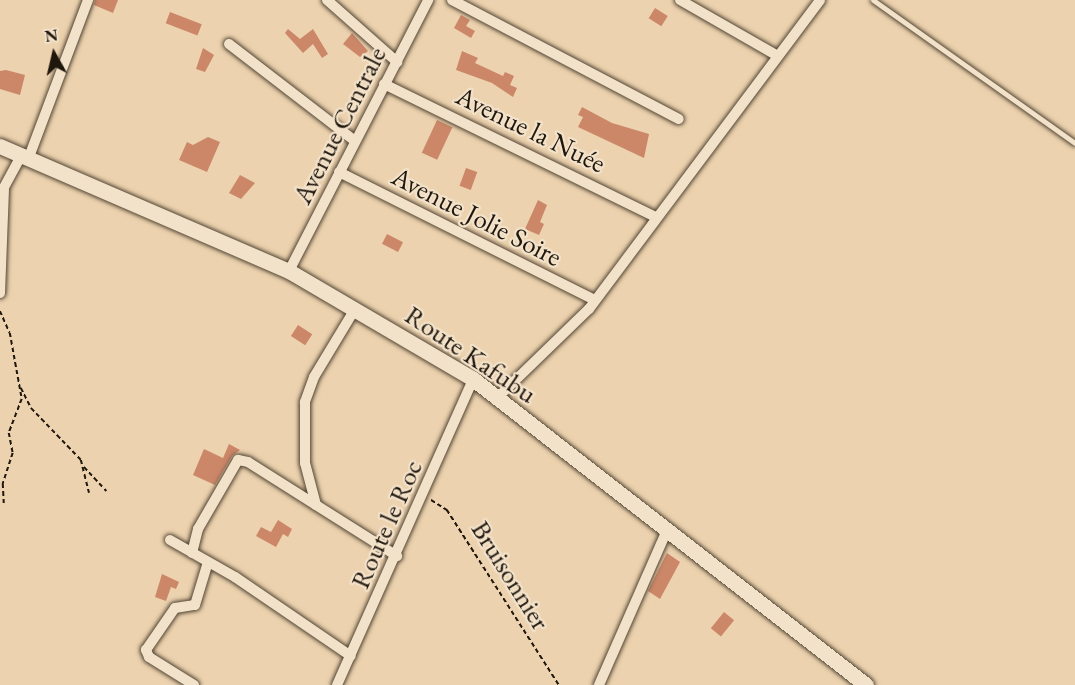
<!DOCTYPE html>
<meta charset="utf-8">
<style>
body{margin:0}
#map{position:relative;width:1075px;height:685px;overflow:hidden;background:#ecd2ae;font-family:"EB Garamond",serif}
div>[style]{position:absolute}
.building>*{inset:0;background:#cc8769;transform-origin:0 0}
.path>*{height:1.5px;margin-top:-0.75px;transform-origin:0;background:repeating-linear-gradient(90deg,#1f160c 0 4.5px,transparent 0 7.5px)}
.roads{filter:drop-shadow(0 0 2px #524534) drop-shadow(0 0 2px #524534)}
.service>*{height:5px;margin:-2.5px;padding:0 2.5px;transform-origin:2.5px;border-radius:2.5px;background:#f3e2ca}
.minor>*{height:10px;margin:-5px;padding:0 5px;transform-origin:5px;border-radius:5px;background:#f3e2ca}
.secondary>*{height:15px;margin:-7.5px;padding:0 7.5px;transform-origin:7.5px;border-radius:7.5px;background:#f3e2ca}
span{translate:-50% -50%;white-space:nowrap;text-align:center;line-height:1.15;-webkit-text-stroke:4.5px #f3e2ca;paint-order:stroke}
.street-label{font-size:27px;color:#1f160c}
.north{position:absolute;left:24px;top:24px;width:60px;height:60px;-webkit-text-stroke:4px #f3e2ca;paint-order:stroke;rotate:352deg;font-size:16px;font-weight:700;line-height:24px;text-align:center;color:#1f160c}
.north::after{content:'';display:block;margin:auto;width:21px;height:27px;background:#1f160c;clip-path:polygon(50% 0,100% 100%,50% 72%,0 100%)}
</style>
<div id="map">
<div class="building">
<div style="clip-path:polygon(95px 0,118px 0,113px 13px,94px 5px)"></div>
<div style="left:655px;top:8px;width:15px;height:12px;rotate:32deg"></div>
<div style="left:170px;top:12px;width:34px;height:12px;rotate:21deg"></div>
<div style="clip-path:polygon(461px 15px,470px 20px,466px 26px,475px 31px,471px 38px,454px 28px)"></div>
<div style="clip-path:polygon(288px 29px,300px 39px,313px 29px,328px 54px,322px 58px,313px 44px,303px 53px,285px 33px)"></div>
<div style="clip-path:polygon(352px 33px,368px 51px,360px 57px,343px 44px)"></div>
<div style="clip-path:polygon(203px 48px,214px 55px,205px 72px,196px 69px)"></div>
<div style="clip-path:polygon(462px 51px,478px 58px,475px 63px,503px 76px,505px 72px,514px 76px,510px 85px,517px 88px,513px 97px,492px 83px,456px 70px)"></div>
<div style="clip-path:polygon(6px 70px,25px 75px,20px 95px,0 89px,0 71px)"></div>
<div style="clip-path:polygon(582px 107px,612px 123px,649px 134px,644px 158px,578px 127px,583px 117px,578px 115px)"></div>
<div style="left:437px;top:120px;width:17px;height:36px;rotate:25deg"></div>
<div style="clip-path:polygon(208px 137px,220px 142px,207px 172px,179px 160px,187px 142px,193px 145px)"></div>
<div style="left:466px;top:168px;width:12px;height:19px;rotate:20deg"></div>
<div style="clip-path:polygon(240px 175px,255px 183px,241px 199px,229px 193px)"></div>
<div style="clip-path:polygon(538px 200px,547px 205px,540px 222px,544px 224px,539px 235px,525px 229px)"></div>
<div style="left:387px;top:234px;width:18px;height:11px;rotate:27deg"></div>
<div style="left:298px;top:325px;width:17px;height:13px;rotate:33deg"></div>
<div style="clip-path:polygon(229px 444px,240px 450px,232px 456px,215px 485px,193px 475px,204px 449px,223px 458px)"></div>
<div style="clip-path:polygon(278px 520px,292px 529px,288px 537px,283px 534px,276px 547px,256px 536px,261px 527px,271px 532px)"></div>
<div style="clip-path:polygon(667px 553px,680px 562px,660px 599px,648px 591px)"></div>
<div style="clip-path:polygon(162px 574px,179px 582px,176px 589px,171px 587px,166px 601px,155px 597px)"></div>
<div style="left:724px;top:612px;width:13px;height:21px;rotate:39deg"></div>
</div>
<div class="path">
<div style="left:0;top:311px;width:24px;rotate:66deg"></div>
<div style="left:10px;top:333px;width:67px;rotate:79.7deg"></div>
<div style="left:22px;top:399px;width:36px;rotate:111deg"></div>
<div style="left:9px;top:433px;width:20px;rotate:79deg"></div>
<div style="left:13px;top:453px;width:33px;rotate:108deg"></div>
<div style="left:3px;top:484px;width:20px;rotate:87deg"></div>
<div style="left:21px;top:388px;width:22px;rotate:63deg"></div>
<div style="left:31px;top:408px;width:72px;rotate:46.1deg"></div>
<div style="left:81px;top:460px;width:34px;rotate:76deg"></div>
<div style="left:84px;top:467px;width:33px;rotate:47deg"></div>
<div style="left:431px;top:500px;width:19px;rotate:32deg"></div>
<div style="left:447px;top:510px;width:208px;rotate:57.4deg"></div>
</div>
<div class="roads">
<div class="service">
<div style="left:873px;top:0;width:247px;rotate:35.3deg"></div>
</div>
<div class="minor">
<div style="left:327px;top:0;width:94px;rotate:41.5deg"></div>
<div style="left:452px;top:0;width:256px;rotate:27.7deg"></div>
<div style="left:680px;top:0;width:111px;rotate:29.8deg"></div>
<div style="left:229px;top:44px;width:159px;rotate:37.6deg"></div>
<div style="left:384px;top:84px;width:303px;rotate:26.1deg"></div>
<div style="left:29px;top:157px;width:168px;rotate:-69.4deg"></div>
<div style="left:339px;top:172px;width:286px;rotate:26.6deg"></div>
<div style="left:1px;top:193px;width:44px;rotate:-61.7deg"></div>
<div style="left:289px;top:271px;width:305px;rotate:-62.8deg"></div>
<div style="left:0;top:293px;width:104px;rotate:-87.8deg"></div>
<div style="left:355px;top:309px;width:79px;rotate:121.1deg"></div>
<div style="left:314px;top:377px;width:27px;rotate:110deg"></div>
<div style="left:305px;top:402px;width:61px;rotate:90deg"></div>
<div style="left:305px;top:463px;width:43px;rotate:75.3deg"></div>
<div style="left:316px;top:505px;width:96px;rotate:32.2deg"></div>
<div style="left:497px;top:398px;width:128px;rotate:-44.1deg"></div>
<div style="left:589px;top:309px;width:386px;rotate:-53.2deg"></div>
<div style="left:170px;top:540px;width:75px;rotate:29.6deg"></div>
<div style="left:235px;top:577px;width:140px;rotate:34.3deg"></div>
<div style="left:192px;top:553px;width:25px;rotate:-76deg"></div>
<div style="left:198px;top:529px;width:80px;rotate:-59.9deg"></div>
<div style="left:238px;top:460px;width:10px;rotate:11deg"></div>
<div style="left:248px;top:462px;width:80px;rotate:32.3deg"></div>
<div style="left:194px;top:685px;width:53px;rotate:-148.1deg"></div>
<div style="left:149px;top:657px;width:8px;rotate:-113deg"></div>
<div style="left:146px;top:650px;width:51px;rotate:-55.4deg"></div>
<div style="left:175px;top:608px;width:20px;rotate:-9deg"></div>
<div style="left:195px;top:605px;width:45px;rotate:-73.2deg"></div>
<div style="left:337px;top:685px;width:335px;rotate:-66deg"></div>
<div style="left:599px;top:685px;width:169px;rotate:-66.3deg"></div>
</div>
<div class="secondary">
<div style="left:0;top:146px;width:315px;rotate:23.4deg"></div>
<div style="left:289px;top:271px;width:213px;rotate:30.4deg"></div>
<div style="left:473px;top:379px;width:498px;rotate:37.9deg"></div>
</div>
</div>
<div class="street-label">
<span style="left:339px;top:125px;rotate:-63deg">Avenue Centrale</span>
<span style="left:531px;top:129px;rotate:26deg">Avenue la Nuée</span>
<span style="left:477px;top:216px;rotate:27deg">Avenue Jolie Soire</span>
<span style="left:471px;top:354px;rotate:34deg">Route Kafubu</span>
<span style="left:386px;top:524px;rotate:-66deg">Route le Roc</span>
<span style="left:511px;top:575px;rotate:58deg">Bruisonnier</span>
</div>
<div class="north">N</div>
</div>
